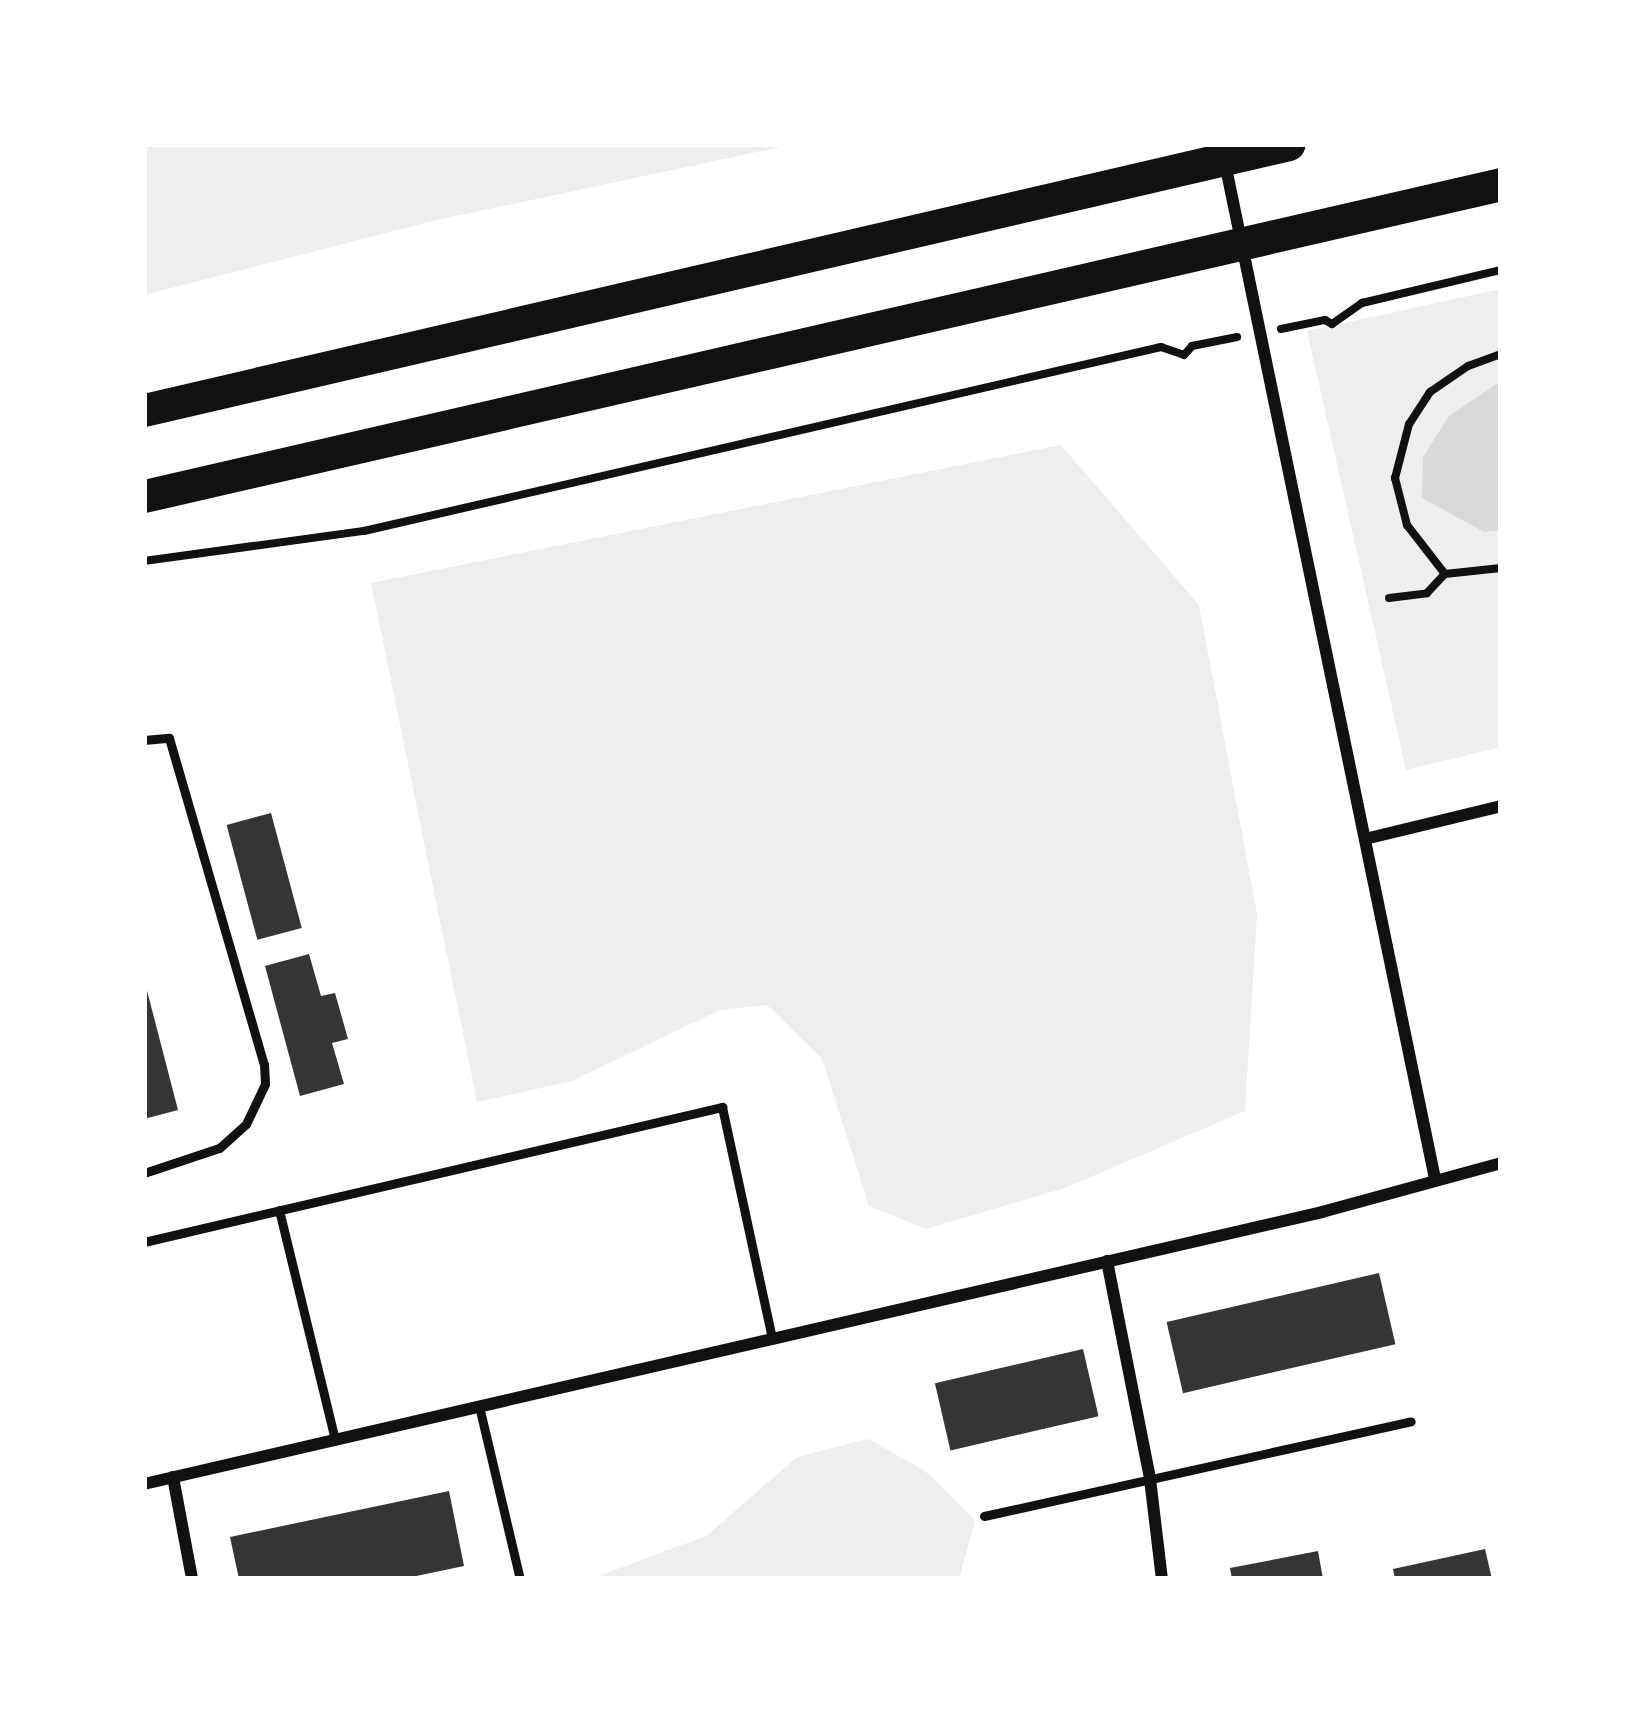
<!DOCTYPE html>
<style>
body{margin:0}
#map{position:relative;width:1645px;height:1723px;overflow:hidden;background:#fff;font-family:Signika,sans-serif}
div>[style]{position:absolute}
.green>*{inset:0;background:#eee}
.water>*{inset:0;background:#d9d9d9}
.building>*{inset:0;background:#353535;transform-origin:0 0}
.path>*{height:8px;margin:-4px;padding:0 4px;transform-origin:4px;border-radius:4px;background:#111}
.service>*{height:9px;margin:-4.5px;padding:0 4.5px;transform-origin:4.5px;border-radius:4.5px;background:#111}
.minor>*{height:12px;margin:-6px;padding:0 6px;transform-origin:6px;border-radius:6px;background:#111}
.trunk>*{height:33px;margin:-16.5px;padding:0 16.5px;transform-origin:16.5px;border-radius:16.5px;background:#111}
span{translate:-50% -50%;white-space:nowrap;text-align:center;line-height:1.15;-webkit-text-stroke:12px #fff;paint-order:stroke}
.frame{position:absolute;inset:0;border:147px solid #fff;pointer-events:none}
</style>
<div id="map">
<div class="green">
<div style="clip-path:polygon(144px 144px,795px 144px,437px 220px,144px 295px)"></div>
<div style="clip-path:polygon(1501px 289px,1501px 747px,1406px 770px,1307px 331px)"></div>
<div style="clip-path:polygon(1061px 445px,1199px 605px,1257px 913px,1245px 1111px,1065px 1188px,926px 1229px,869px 1206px,822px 1059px,767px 1005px,720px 1010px,572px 1081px,477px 1102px,371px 583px)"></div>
<div style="clip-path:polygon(868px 1439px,924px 1470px,975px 1520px,959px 1579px,590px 1579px,706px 1536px,797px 1457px)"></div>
</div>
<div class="water">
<div style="clip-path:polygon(1501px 381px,1501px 530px,1484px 532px,1422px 498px,1423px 457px,1449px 416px)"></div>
</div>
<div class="building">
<div style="left:271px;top:813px;width:119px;height:46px;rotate:75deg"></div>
<div style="clip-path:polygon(309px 954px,321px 996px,335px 993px,348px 1039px,332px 1043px,344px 1084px,300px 1096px,265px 966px)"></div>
<div style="clip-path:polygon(144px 979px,178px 1110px,144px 1119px)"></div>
<div style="left:1379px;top:1273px;width:73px;height:218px;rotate:77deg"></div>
<div style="left:1083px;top:1349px;width:69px;height:152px;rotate:77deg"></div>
<div style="clip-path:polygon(449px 1491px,464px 1566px,402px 1579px,239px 1579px,230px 1537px)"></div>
<div style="clip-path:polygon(1485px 1549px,1492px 1579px,1395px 1579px,1393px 1569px)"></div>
<div style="clip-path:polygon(1318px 1551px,1323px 1579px,1232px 1579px,1230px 1568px)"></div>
</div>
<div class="path">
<div style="left:1281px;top:329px;width:45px;rotate:-11.6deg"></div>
<div style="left:1325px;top:320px;width:8px;rotate:30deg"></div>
<div style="left:1332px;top:324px;width:37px;rotate:-35deg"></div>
<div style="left:1362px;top:303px;width:143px;rotate:-13.4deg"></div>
<div style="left:1501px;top:354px;width:35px;rotate:160deg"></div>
<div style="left:1468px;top:366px;width:46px;rotate:145.6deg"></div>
<div style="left:1430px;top:392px;width:38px;rotate:123deg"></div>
<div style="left:1409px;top:424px;width:56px;rotate:104.5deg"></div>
<div style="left:1395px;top:478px;width:49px;rotate:75.7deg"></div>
<div style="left:1407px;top:525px;width:62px;rotate:52.2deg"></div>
<div style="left:1445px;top:574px;width:56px;rotate:-6.1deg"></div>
<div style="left:144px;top:561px;width:222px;rotate:-7.8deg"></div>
<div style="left:364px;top:531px;width:818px;rotate:-13deg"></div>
<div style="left:1161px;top:347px;width:24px;rotate:19deg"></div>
<div style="left:1184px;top:355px;width:12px;rotate:-48deg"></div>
<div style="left:1192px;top:346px;width:46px;rotate:-11.3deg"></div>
<div style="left:1389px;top:598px;width:38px;rotate:-7deg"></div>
<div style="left:1427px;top:593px;width:26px;rotate:-47deg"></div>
</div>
<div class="service">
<div style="left:144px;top:740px;width:25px;rotate:-5deg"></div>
<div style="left:169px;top:738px;width:340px;rotate:73.8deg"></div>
<div style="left:264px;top:1064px;width:20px;rotate:87deg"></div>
<div style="left:265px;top:1084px;width:44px;rotate:115.4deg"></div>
<div style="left:246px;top:1124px;width:36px;rotate:138deg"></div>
<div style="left:219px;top:1148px;width:79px;rotate:161.6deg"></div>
<div style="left:279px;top:1210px;width:237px;rotate:76.3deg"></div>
<div style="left:144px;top:1242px;width:594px;rotate:-13.15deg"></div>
<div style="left:722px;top:1107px;width:236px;rotate:77.8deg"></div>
<div style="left:479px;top:1406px;width:178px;rotate:76.7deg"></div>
<div style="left:984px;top:1516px;width:437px;rotate:-12.5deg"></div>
</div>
<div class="minor">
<div style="left:1225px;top:163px;width:1037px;rotate:78.32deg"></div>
<div style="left:1365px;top:839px;width:140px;rotate:-13.6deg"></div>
<div style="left:1107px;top:1261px;width:222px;rotate:78.8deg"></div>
<div style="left:1150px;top:1479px;width:101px;rotate:83.2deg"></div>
<div style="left:173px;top:1477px;width:104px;rotate:79.4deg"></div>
<div style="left:144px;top:1484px;width:1209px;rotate:-13deg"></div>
<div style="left:1322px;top:1212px;width:186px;rotate:-15.3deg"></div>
</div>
<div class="trunk">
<div style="left:144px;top:410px;width:1175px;rotate:-13.08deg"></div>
<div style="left:144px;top:496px;width:1392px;rotate:-12.95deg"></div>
</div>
<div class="frame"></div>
</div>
